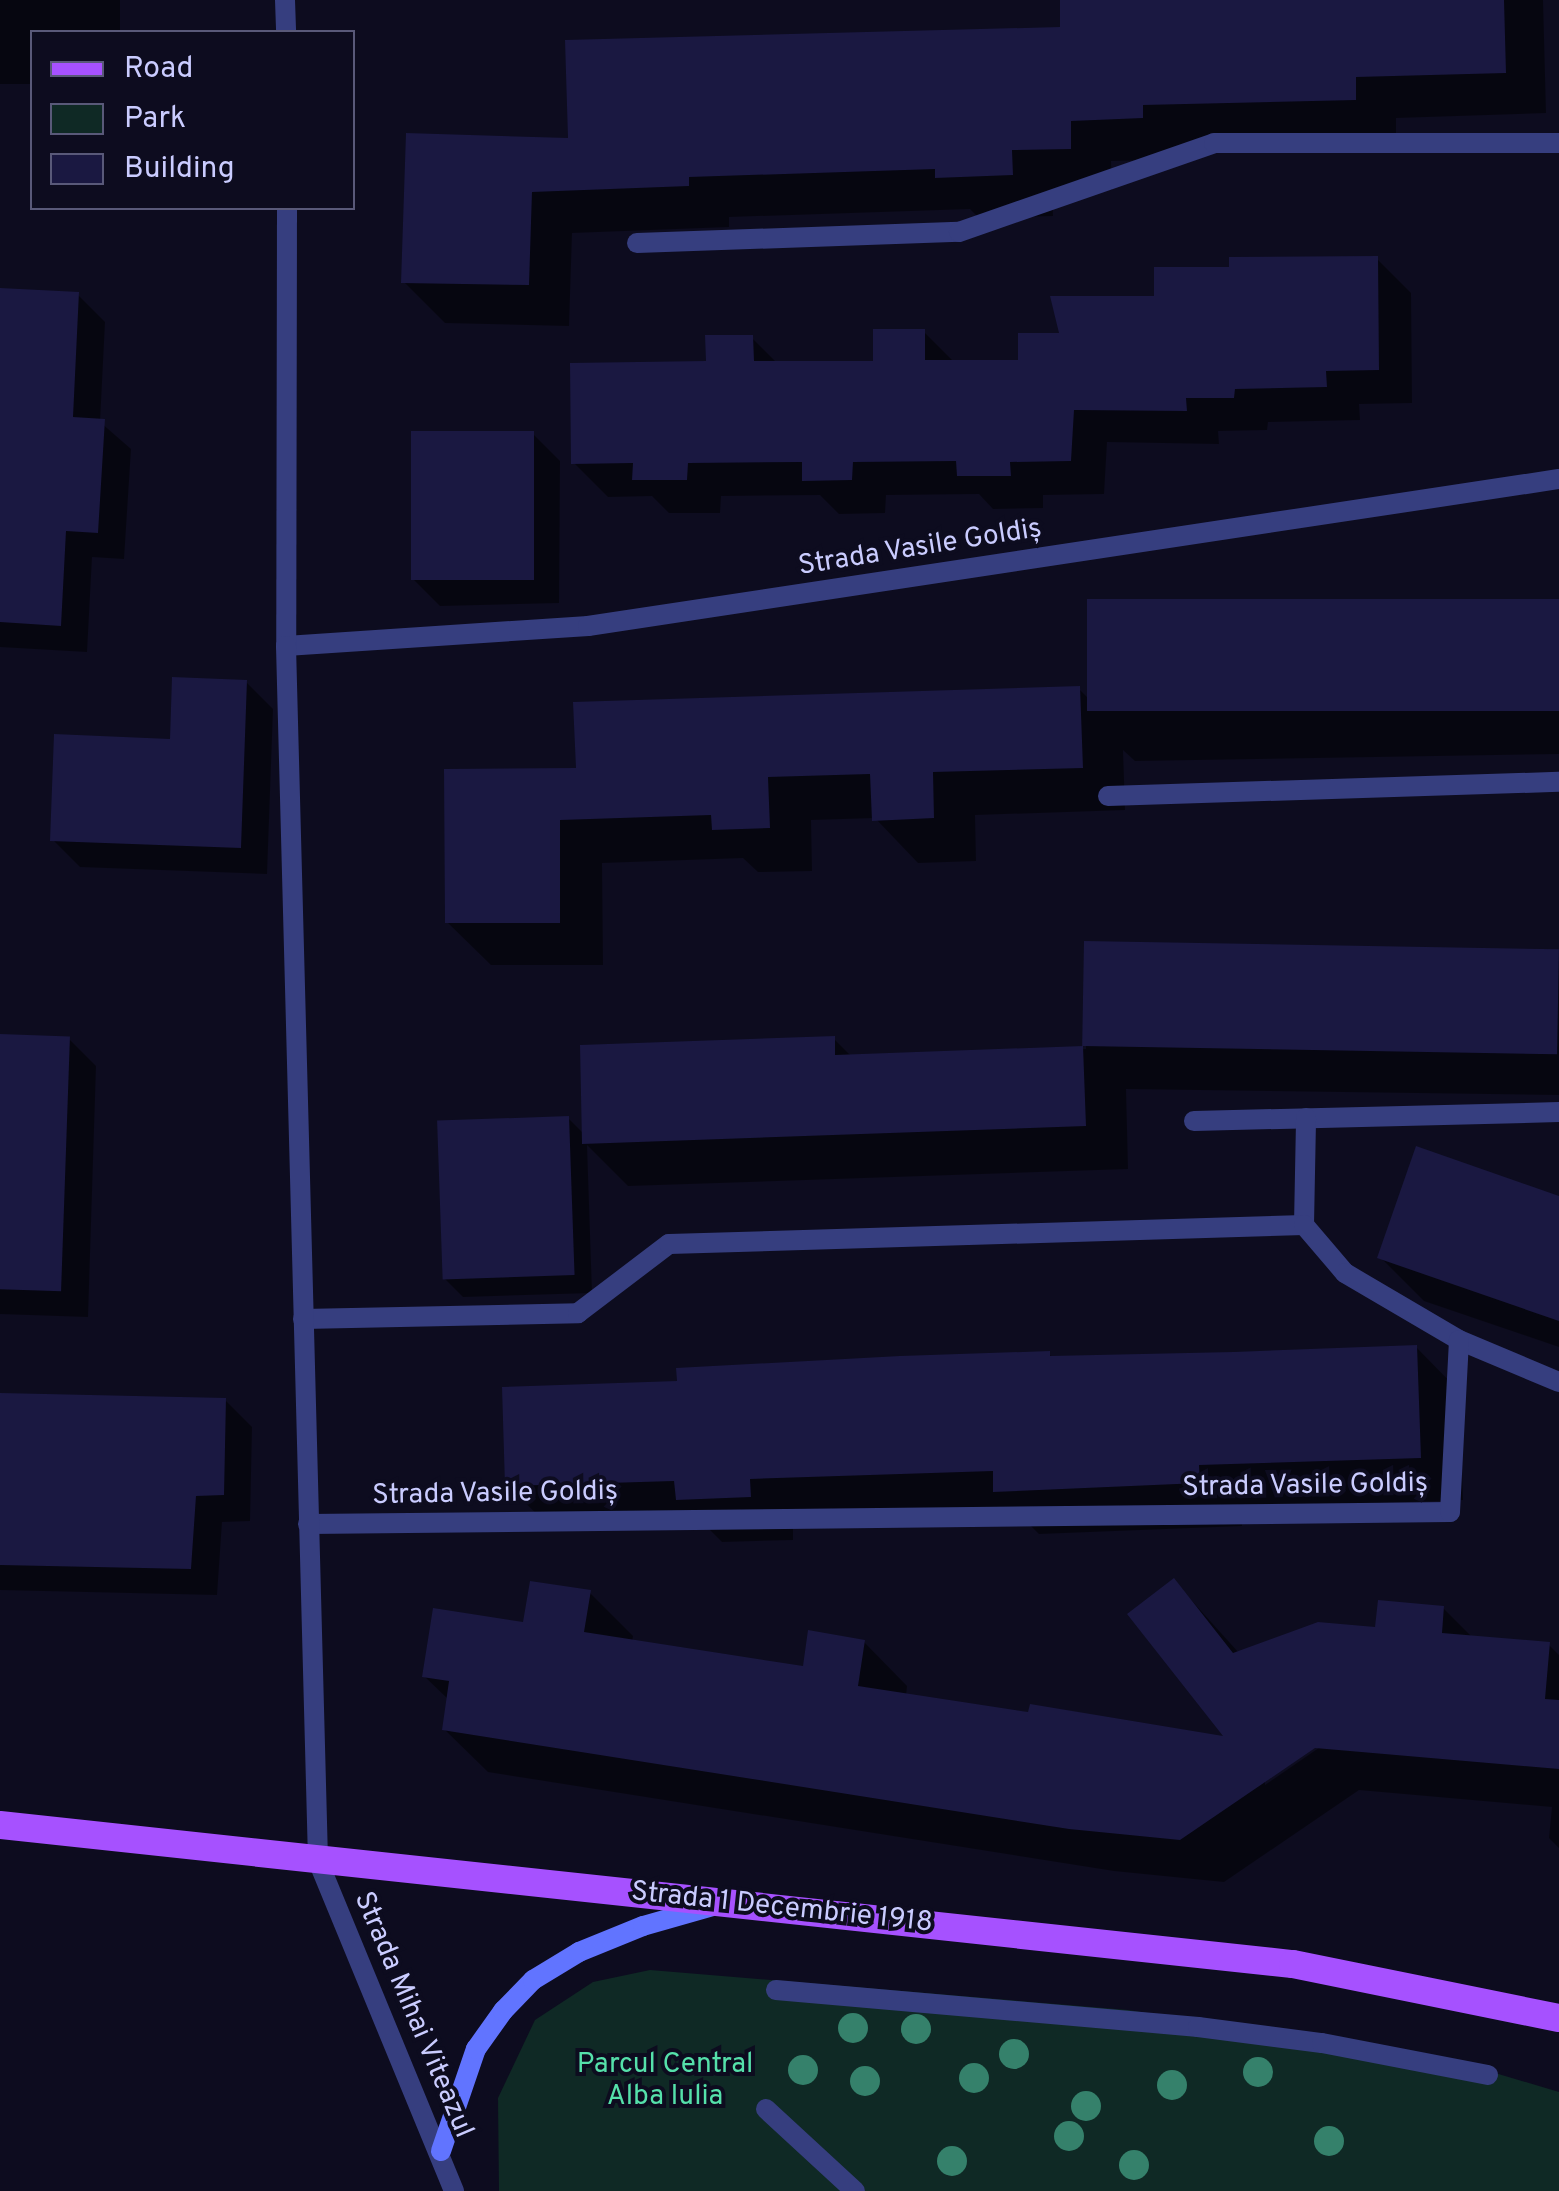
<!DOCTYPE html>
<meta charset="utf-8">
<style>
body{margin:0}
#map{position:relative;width:1559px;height:2191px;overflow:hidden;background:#0d0c1f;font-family:Overpass,sans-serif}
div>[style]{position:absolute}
.green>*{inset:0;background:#0f2925}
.shadow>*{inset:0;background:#0007}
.building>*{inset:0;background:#1a1841;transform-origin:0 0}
.pedestrian>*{height:20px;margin:-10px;padding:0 10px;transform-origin:10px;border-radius:10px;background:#363e7f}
.minor>*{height:20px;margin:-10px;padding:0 10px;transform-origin:10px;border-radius:10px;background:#363e7f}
.tertiary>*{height:20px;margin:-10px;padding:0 10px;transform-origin:10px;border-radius:10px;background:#363e7f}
.secondary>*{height:20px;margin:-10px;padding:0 10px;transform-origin:10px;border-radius:10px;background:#6174ff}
.primary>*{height:28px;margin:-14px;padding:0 14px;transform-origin:14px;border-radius:14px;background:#a651ff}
.trees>*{width:30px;height:30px;margin:-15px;border-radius:50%;background:#35816b}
span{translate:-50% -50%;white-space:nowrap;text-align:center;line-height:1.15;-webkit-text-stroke:8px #0d0c1f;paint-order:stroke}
.street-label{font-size:28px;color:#caccff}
.park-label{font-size:28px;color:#55e0aa}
.legend{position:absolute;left:30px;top:30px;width:325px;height:180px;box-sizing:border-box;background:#0d0c1f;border:2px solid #595979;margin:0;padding:12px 18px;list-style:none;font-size:30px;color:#caccff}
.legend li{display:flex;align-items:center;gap:20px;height:50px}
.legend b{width:50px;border:2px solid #595979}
</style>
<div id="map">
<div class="green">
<div style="clip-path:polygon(650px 1970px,1128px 2010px,1465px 2064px,1559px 2092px,1559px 2191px,499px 2191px,498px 2098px,535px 2020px,593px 1982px)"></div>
</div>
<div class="shadow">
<div style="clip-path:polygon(0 0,120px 0,120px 32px,32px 32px,32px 84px,0 84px)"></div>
<div style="clip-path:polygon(1062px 0,1543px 0,1546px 113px,1396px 118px,1396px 140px,1183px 145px,1183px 159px,1111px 161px,1112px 190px,1052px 191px,1053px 216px,979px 218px,970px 209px,729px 217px,729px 227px,572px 233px,569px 326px,445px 323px,404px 282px,570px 140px,1063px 29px)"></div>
<div style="clip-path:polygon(1377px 259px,1411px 293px,1412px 403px,1359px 404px,1360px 420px,1268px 422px,1267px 430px,1218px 431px,1219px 444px,1107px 442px,1104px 494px,1043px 495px,1043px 508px,993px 509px,979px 494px,886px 495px,885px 513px,839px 514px,820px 495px,721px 496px,720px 513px,669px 513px,652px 496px,608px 497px,574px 463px,752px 338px,778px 364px,876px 363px,924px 332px,955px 363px,1020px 362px,1062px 335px,1232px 270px)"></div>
<div style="clip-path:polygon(0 290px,78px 295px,105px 322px,100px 422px,131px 449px,124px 559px,92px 557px,87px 652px,0 647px)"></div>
<div style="clip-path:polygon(533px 434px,560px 461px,559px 603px,440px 606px,413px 579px)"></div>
<div style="clip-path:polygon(1559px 601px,1559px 754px,1135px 761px,1123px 750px,1125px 810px,975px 815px,976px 861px,918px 863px,875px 818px,811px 820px,812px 871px,758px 872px,743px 858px,602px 863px,603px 965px,491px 965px,447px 922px,578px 770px,1079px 689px,1091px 701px)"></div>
<div style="clip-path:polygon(246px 682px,273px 709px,267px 874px,80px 867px,53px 840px)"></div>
<div style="clip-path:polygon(1087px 944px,1559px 950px,1559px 1095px,1126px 1089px,1128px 1169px,628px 1186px,587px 1145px,592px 1293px,463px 1297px,444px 1278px,568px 1118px,585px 1135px,834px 1039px,852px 1057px,1086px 1049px)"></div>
<div style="clip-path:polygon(0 1037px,69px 1039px,96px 1066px,88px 1317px,0 1314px)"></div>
<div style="clip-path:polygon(1559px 1198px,1559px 1347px,1424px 1301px,1380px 1257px)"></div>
<div style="clip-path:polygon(1416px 1347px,1459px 1391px,1463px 1500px,1242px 1508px,1242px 1526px,1039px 1534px,1019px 1514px,793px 1521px,793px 1540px,722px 1542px,704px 1524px,551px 1528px,507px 1485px,680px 1383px,1049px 1354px,1054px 1359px)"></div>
<div style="clip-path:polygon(0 1396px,225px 1400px,252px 1427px,250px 1521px,222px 1522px,217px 1595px,0 1590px)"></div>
<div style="clip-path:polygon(evenodd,1174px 1581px,1239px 1653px,1377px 1630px,1443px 1608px,1473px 1638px,1549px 1645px,1559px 1655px,1559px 1848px,1549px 1838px,1552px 1807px,1359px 1790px,1224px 1882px,1114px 1871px,488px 1772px,444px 1729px,449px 1700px,424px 1676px,590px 1593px,633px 1636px,632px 1642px,805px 1669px,864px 1642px,907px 1686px,906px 1696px,1229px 1739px,1174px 1581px,1324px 1739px,1326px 1743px,1265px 1785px,1265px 1778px,1324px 1739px)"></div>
</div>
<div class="building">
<div style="clip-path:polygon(1060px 0,1504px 0,1506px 73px,1356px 77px,1356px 100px,1143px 105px,1143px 118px,1071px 121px,1071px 149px,1012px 150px,1013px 175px,935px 178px,935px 169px,689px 177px,689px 186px,532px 192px,529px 285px,401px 283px,406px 133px,568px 138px,565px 40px,1060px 27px)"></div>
<div style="clip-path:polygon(1378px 256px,1379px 370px,1326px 371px,1327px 387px,1235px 389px,1234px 398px,1186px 398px,1187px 411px,1074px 410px,1071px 461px,1010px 462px,1011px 476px,957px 476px,956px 461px,853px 462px,852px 480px,802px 481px,802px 462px,688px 463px,687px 480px,632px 480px,633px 463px,571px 464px,570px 363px,706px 361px,705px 335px,753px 335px,754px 361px,873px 361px,873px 329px,925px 329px,925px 360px,1018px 360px,1018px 333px,1059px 333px,1050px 296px,1154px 296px,1154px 267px,1229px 267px,1229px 257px)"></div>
<div style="clip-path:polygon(0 288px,79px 292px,73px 417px,105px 419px,98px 533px,66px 531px,61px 626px,0 622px)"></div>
<div style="left:411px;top:431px;width:123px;height:149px"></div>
<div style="left:1559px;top:599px;width:112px;height:472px;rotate:90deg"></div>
<div style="clip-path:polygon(172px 677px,247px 680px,241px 848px,50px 841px,54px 734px,170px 739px)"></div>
<div style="clip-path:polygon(1080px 686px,1083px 768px,933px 772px,934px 818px,872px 821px,870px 774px,768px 777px,770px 828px,712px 830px,711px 815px,560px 820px,560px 923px,445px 923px,444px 769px,576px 768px,573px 702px)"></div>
<div style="left:1084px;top:941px;width:475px;height:105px;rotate:1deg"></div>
<div style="left:0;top:1034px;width:70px;height:255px;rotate:2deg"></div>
<div style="clip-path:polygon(835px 1036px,835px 1055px,1083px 1046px,1086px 1126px,582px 1144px,580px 1045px)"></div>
<div style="left:569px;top:1116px;width:159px;height:132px;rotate:88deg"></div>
<div style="clip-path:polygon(1416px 1146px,1559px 1196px,1559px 1321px,1377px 1258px)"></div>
<div style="clip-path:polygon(1417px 1345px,1421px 1458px,1199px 1465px,1200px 1483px,993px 1492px,993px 1471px,750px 1479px,751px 1497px,676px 1500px,674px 1481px,505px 1486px,502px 1387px,677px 1381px,676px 1368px,900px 1356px,1050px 1351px,1050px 1356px,1234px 1352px)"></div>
<div style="clip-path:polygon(0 1393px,226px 1398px,224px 1495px,196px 1496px,191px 1569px,0 1565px)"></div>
<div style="clip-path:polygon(1174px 1578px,1233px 1653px,1318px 1622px,1375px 1627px,1378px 1600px,1444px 1606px,1442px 1633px,1550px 1642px,1545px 1699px,1559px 1700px,1559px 1769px,1315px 1748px,1180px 1840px,1069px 1829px,442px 1730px,449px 1681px,422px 1677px,433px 1608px,523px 1622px,530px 1581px,591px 1590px,584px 1632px,803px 1666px,808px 1630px,865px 1640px,858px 1686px,1028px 1712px,1030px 1704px,1223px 1736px,1127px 1614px)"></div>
</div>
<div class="pedestrian">
<div style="left:776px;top:1990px;width:424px;rotate:5deg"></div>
<div style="left:1198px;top:2027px;width:125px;rotate:7.4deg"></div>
<div style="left:1322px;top:2043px;width:169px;rotate:10.9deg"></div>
<div style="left:766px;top:2109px;width:121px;rotate:42.7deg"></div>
</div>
<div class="minor">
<div style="left:637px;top:243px;width:322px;rotate:-2deg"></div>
<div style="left:959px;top:232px;width:270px;rotate:-19.2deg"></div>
<div style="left:1214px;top:143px;width:345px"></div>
<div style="left:286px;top:646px;width:303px;rotate:-3.8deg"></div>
<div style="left:588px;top:626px;width:982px;rotate:-8.61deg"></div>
<div style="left:1108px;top:796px;width:451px;rotate:-1.8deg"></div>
<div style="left:1194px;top:1121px;width:365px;rotate:-1.4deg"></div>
<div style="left:1304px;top:1225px;width:107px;rotate:-88.9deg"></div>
<div style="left:303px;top:1319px;width:275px;rotate:-1.2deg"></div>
<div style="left:578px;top:1313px;width:114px;rotate:-37.2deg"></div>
<div style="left:669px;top:1244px;width:635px;rotate:-1.71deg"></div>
<div style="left:1304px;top:1225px;width:63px;rotate:49.5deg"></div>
<div style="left:1345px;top:1273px;width:132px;rotate:30.4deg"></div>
<div style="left:1459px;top:1340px;width:108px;rotate:22.8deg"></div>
<div style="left:308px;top:1524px;width:1142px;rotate:-0.6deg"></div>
<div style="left:1450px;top:1512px;width:172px;rotate:-87deg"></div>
<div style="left:318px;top:1861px;width:357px;rotate:67.6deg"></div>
</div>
<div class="tertiary">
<div style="left:285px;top:0;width:32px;rotate:88deg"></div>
<div style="left:287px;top:208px;width:438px;rotate:90.1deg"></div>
<div style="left:286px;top:646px;width:1215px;rotate:88.49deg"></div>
</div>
<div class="secondary">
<div style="left:441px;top:2151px;width:108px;rotate:-71.1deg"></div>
<div style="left:476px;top:2049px;width:47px;rotate:-54.6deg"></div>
<div style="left:503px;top:2011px;width:43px;rotate:-45.9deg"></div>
<div style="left:533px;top:1980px;width:54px;rotate:-31.3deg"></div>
<div style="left:579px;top:1952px;width:69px;rotate:-22.1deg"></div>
<div style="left:643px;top:1926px;width:73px;rotate:-15.9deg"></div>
</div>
<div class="primary">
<div style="left:0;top:1825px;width:1300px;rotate:6.14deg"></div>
<div style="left:1293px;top:1964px;width:271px;rotate:11.5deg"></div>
</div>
<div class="trees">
<div style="left:853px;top:2028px"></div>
<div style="left:916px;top:2029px"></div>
<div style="left:1014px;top:2054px"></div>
<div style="left:803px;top:2070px"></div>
<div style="left:1258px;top:2072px"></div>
<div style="left:974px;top:2078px"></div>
<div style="left:865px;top:2081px"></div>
<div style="left:1172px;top:2085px"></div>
<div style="left:1086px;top:2106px"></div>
<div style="left:1069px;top:2136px"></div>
<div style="left:1329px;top:2141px"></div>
<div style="left:952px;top:2161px"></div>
<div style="left:1134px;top:2165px"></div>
</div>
<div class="street-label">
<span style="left:920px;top:548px;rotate:-9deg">Strada Vasile Goldiș</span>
<span style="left:1305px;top:1486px;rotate:-1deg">Strada Vasile Goldiș</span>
<span style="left:495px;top:1494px;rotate:-1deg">Strada Vasile Goldiș</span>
<span style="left:782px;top:1908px;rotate:6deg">Strada 1 Decembrie 1918</span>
<span style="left:413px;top:2015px;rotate:67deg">Strada Mihai Viteazul</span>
</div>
<div class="park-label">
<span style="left:665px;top:2081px">Parcul Central<br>Alba Iulia</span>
</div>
<ul class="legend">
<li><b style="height:12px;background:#a651ff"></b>Road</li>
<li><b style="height:28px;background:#0f2925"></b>Park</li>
<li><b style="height:28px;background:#1a1841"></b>Building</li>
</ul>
</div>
